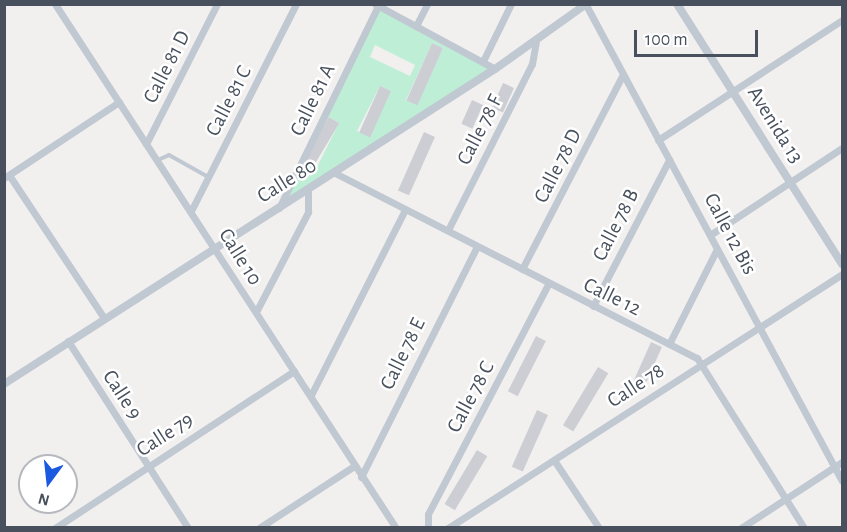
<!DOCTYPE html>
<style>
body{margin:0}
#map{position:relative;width:847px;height:532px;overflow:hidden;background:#f2efef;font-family:"Alegreya Sans",sans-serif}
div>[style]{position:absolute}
.green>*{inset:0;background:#beefd6}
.building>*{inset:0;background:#ccced4;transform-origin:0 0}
.service>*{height:4px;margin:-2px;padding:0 2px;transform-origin:2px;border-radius:2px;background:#c0c8d1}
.minor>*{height:7px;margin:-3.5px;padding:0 3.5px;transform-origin:3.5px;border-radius:3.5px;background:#c0c8d1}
.tertiary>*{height:8px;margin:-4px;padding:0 4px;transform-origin:4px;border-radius:4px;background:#c0c8d1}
span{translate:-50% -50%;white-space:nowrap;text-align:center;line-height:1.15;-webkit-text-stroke:5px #fff;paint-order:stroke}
.street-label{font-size:21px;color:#47505c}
.frame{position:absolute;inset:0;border:6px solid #47505c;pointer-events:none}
.north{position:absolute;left:18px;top:454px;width:60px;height:60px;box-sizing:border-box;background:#fff;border:2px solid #b5b9be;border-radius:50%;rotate:195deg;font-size:16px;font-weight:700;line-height:24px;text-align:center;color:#47505c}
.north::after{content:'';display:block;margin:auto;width:21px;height:27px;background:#1b5ae0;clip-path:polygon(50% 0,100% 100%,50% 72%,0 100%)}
.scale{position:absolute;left:634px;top:30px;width:124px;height:27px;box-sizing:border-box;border:3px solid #47505c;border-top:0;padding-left:8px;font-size:18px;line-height:21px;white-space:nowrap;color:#47505c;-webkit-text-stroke:4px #fff;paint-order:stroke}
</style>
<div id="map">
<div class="green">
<div style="clip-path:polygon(evenodd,378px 6px,495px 69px,279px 208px,378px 6px,432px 43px,443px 48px,416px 105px,406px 100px,432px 43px,378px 6px,375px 45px,415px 65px,410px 76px,370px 57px,375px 45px,378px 6px,380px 86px,390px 91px,368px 136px,357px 131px,380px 86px,378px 6px,329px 117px,339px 123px,317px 167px,307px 162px,329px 117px)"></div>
</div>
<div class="building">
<div style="left:432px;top:43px;width:12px;height:63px;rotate:24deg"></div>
<div style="left:503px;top:83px;width:12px;height:27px;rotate:24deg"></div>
<div style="left:380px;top:86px;width:12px;height:51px;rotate:24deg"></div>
<div style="left:472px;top:100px;width:12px;height:26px;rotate:24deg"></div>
<div style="left:329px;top:117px;width:12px;height:50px;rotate:31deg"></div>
<div style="left:424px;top:132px;width:12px;height:64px;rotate:24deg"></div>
<div style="left:536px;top:336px;width:11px;height:62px;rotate:27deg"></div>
<div style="left:651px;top:342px;width:12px;height:49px;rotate:24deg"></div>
<div style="left:598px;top:367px;width:12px;height:68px;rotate:31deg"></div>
<div style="left:537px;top:410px;width:12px;height:62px;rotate:24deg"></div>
<div style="left:477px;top:450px;width:12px;height:63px;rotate:31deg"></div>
</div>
<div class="service">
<div style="left:158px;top:160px;width:12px;rotate:-24deg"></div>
<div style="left:169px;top:155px;width:45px;rotate:29.4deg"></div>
</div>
<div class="minor">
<div style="left:55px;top:4px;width:625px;rotate:56.95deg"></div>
<div style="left:375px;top:4px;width:136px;rotate:28.4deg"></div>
<div style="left:586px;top:5px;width:540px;rotate:61.73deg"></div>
<div style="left:416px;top:26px;width:25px;rotate:-63deg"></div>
<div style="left:484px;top:59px;width:61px;rotate:-63.9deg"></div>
<div style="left:658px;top:140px;width:220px;rotate:-33.1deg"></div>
<div style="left:146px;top:144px;width:157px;rotate:-63.1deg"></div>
<div style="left:335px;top:173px;width:407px;rotate:27.1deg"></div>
<div style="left:697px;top:358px;width:201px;rotate:57.8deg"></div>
<div style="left:9px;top:175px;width:172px;rotate:56.4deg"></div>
<div style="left:4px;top:178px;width:138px;rotate:-33.5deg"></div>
<div style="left:279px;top:208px;width:225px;rotate:-63.9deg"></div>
<div style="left:191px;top:211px;width:232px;rotate:-63.1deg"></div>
<div style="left:448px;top:230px;width:186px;rotate:-63.2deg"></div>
<div style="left:532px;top:64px;width:22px;rotate:-80deg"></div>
<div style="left:710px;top:235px;width:158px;rotate:-33.4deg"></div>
<div style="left:522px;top:269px;width:217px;rotate:-62.6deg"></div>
<div style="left:593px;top:306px;width:165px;rotate:-62.5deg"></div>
<div style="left:256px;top:312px;width:113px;rotate:-62.5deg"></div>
<div style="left:308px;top:212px;width:21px;rotate:-90deg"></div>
<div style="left:68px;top:341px;width:222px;rotate:57.3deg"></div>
<div style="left:669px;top:344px;width:106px;rotate:-63.2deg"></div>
<div style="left:311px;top:395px;width:208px;rotate:-63.1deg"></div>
<div style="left:554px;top:460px;width:82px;rotate:56.5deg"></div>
<div style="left:361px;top:477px;width:258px;rotate:-63.3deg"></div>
<div style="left:55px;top:528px;width:286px;rotate:-33.3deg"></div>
<div style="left:259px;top:528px;width:113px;rotate:-33.1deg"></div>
<div style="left:428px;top:528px;width:14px;rotate:-90deg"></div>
<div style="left:428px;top:514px;width:259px;rotate:-62.4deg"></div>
<div style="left:448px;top:528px;width:469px;rotate:-32.8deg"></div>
<div style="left:741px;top:528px;width:121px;rotate:-33.2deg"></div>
</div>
<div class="tertiary">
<div style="left:677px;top:4px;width:308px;rotate:57.6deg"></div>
<div style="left:4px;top:384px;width:583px;rotate:-32.68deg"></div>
<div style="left:495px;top:69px;width:112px;rotate:-35.5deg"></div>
</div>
<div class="street-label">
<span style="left:167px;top:67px;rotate:-63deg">Calle 81 D</span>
<span style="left:313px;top:100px;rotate:-64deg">Calle 81 A</span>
<span style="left:229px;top:101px;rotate:-63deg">Calle 81 C</span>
<span style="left:775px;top:125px;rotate:58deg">Avenida 13</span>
<span style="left:480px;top:130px;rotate:-63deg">Calle 78 F</span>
<span style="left:558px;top:166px;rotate:-63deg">Calle 78 D</span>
<span style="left:287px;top:181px;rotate:-32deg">Calle 80</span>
<span style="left:616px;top:225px;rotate:-63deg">Calle 78 B</span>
<span style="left:730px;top:234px;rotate:62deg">Calle 12 Bis</span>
<span style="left:240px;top:257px;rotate:58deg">Calle 10</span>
<span style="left:612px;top:297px;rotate:26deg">Calle 12</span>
<span style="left:403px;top:354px;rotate:-64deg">Calle 78 E</span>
<span style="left:636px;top:386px;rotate:-33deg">Calle 78</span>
<span style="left:122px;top:395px;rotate:57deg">Calle 9</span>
<span style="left:471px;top:397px;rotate:-62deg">Calle 78 C</span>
<span style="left:165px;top:435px;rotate:-33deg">Calle 79</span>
</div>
<div class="frame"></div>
<div class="north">N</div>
<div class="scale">100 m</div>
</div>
